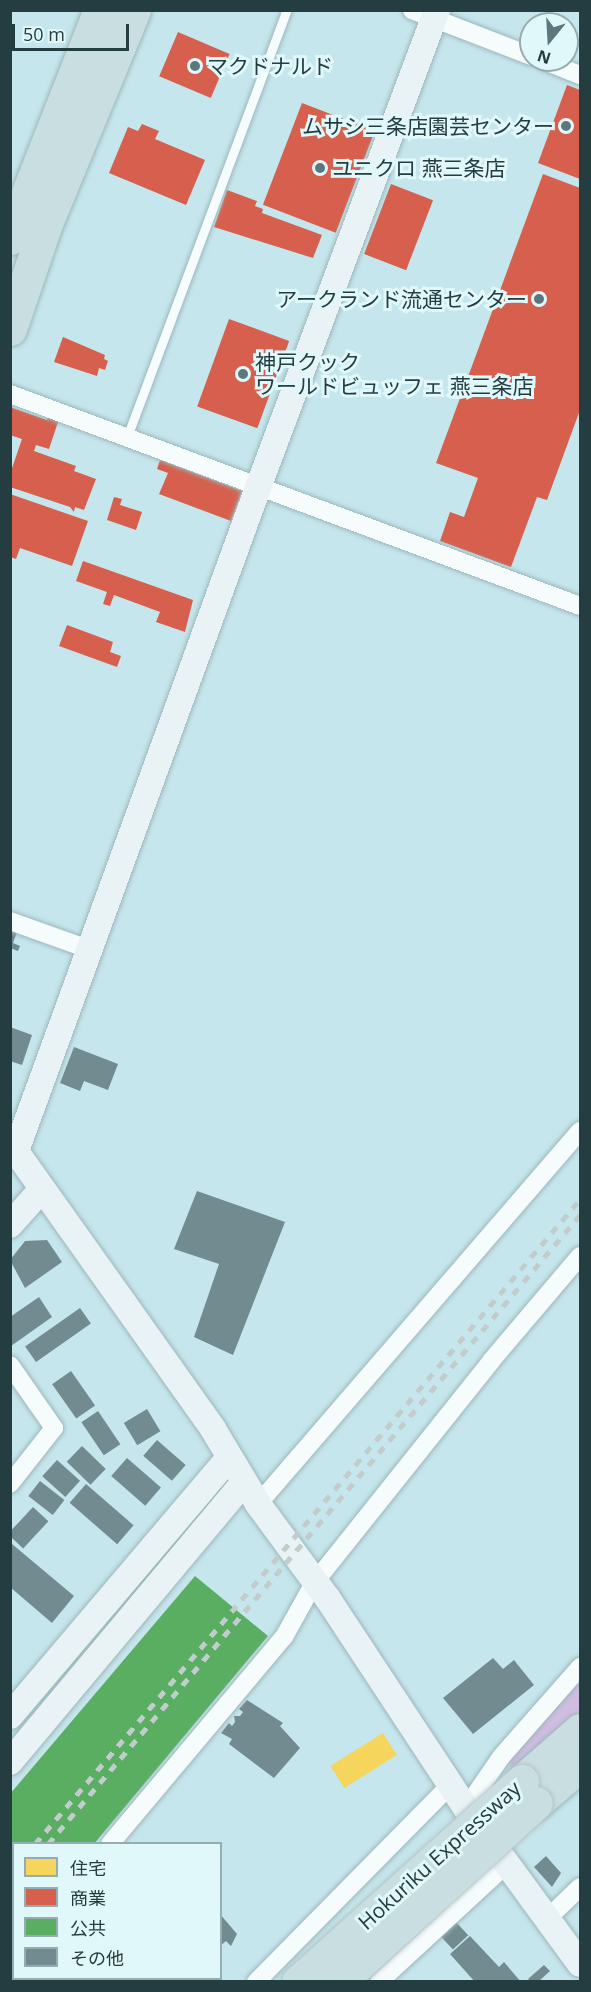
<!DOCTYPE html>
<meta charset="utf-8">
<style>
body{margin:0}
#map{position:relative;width:591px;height:1992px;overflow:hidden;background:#c5e6ec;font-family:"Open Sans","Noto Sans JP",sans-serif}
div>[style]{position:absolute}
.green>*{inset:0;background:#d1bde2}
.homes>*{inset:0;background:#f6d55c;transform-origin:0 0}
.shops>*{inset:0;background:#d6604d;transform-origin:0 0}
.public>*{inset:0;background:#5aae61}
.building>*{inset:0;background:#728b91;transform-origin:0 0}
.roads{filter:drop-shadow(0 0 2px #9cb7bb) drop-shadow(0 0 2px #9cb7bb)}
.lane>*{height:9px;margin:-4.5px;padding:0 4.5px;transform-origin:4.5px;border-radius:4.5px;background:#f6fbfc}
.street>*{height:18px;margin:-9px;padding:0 9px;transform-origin:9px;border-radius:9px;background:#f6fbfc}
.secondary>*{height:26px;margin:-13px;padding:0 13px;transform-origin:13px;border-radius:13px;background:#e9f2f4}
.highway>*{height:33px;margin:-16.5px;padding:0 16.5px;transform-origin:16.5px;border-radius:16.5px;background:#c9dee0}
.rail>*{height:4.5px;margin-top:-2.25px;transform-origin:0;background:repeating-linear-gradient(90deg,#c2cccd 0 8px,transparent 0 16px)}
.bridges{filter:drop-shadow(0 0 2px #b3c4c7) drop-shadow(0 0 2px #b3c4c7)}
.highway-bridge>*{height:33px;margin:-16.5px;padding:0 16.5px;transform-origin:16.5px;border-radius:16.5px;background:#c9dee0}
.dots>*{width:16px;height:16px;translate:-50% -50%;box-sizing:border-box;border:3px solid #e1f8fb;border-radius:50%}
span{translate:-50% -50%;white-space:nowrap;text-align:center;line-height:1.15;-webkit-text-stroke:6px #e1f8fb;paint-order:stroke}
.poi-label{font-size:21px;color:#243d40}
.left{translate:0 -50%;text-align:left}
.right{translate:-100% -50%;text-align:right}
.street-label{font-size:21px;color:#243d40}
.frame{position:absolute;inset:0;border:12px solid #243d40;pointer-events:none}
.legend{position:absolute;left:12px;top:1842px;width:210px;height:138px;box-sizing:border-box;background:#e1f8fb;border:2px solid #95adb0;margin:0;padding:8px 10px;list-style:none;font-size:18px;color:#243d40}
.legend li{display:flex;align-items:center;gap:12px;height:30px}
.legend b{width:30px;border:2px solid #95adb0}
.north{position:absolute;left:519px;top:12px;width:60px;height:60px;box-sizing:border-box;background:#e1f8fb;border:2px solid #95adb0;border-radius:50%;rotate:198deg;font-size:16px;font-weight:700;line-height:24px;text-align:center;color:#243d40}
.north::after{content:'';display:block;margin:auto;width:21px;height:27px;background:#5c787c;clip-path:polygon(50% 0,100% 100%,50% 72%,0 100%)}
.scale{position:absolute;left:12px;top:24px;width:117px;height:27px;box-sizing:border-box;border:3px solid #243d40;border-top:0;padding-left:8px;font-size:18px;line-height:21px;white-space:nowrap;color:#243d40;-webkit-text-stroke:4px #e1f8fb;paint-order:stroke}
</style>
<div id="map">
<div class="green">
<div style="clip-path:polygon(573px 1683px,580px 1685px,580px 1718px,511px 1774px,509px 1756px)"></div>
</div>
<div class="homes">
<div style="left:383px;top:1733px;width:26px;height:62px;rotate:58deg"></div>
</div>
<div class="shops">
<div style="left:178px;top:32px;width:56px;height:48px;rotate:23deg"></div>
<div style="clip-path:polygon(567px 85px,580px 90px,580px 179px,538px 163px)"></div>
<div style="left:302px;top:103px;width:78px;height:109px;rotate:21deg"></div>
<div style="clip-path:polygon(142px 124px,159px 131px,155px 139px,205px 160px,186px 205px,109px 173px,128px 127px,138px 131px)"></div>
<div style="clip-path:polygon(543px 174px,580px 188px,580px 410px,547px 500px,537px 497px,511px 567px,440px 541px,450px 512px,464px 517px,478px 478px,436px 463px)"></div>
<div style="left:391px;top:184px;width:45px;height:75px;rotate:21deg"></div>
<div style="clip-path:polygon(227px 190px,257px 201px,255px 206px,263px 209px,262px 213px,322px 235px,313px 258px,214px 227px)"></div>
<div style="left:229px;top:319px;width:64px;height:93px;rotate:20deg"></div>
<div style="clip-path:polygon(63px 337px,105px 355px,104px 359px,108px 361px,105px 370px,99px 368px,97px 376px,54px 362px)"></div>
<div style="clip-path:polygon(10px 407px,47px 420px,48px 415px,59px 419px,49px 449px,36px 445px,34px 451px,76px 466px,74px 471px,96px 479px,84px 510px,75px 507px,74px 512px,70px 507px,10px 487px,10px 474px,22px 439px,10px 435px)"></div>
<div style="clip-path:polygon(160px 460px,242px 491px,231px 521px,159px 494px,168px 473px,157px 469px)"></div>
<div style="clip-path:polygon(10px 494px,88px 521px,72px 566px,20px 548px,16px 559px,10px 557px)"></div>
<div style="clip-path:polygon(114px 497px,122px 499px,120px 505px,142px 512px,136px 530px,107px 520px)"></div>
<div style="clip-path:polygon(83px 561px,193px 600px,185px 632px,156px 622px,160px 612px,114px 595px,110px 606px,103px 604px,107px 592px,76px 581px)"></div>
<div style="clip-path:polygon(67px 625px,113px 642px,110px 652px,121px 656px,117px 667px,59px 646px)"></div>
</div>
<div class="public">
<div style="clip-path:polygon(195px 1576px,268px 1636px,94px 1844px,14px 1844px,10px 1944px,10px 1794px)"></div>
</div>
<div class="building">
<div style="clip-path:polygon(10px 930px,17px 932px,13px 943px,20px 946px,18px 951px,10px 948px)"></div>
<div style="clip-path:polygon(10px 1027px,32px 1035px,22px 1065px,10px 1061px)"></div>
<div style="clip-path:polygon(74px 1047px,118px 1064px,108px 1090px,84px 1081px,80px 1091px,60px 1083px)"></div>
<div style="clip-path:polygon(197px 1191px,285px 1222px,233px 1355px,194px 1337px,219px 1264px,174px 1249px)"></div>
<div style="clip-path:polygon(47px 1240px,62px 1262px,25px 1288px,10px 1260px,25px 1241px)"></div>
<div style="clip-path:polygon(39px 1297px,52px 1317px,11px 1346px,10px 1317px)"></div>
<div style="left:80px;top:1308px;width:19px;height:67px;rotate:55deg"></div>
<div style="left:71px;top:1371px;width:42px;height:23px;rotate:55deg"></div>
<div style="left:147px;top:1409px;width:26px;height:27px;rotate:59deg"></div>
<div style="left:98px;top:1411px;width:40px;height:20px;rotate:56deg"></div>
<div style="left:157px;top:1440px;width:38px;height:21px;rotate:41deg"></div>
<div style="left:82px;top:1446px;width:33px;height:22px;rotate:44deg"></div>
<div style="left:127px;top:1458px;width:45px;height:24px;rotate:41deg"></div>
<div style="left:57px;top:1460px;width:31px;height:22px;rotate:42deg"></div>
<div style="left:40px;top:1481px;width:31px;height:19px;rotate:38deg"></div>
<div style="left:86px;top:1484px;width:63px;height:25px;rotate:41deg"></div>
<div style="left:33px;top:1507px;width:21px;height:37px;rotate:43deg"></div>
<div style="clip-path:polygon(12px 1544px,74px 1596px,52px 1623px,10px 1587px)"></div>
<div style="clip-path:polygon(493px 1658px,503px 1669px,514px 1660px,534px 1685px,473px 1734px,443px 1698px)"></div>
<div style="clip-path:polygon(247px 1700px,283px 1723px,280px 1726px,300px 1748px,274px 1778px,229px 1744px,232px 1739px,221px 1733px,229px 1723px,232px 1726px,235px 1722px,234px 1716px,240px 1716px,243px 1712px,239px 1709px)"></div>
<div style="clip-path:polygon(546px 1856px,561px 1873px,552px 1887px,534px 1867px)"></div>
<div style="clip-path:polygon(220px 1914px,237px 1934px,231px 1946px,226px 1941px,220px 1946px)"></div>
<div style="left:456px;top:1922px;width:18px;height:21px;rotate:47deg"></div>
<div style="clip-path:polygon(470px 1936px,499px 1967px,504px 1962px,521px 1982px,475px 1982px,450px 1954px)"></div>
<div style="clip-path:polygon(544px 1965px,550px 1971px,538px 1982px,531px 1982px,528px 1979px)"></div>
</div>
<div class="roads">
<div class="lane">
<div style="left:127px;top:437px;width:456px;rotate:-69.5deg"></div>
</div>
<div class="street">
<div style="left:412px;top:10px;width:128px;rotate:21.1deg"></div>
<div style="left:542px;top:60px;width:41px;rotate:21.5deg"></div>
<div style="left:10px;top:394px;width:608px;rotate:20.4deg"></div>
<div style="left:10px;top:921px;width:86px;rotate:19.7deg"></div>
<div style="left:10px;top:1365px;width:77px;rotate:55.1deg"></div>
<div style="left:54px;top:1428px;width:71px;rotate:128.2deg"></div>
<div style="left:258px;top:1504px;width:493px;rotate:-49.2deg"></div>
<div style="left:466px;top:1808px;width:62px;rotate:-55.5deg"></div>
<div style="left:501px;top:1757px;width:120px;rotate:-48.7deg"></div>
<div style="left:110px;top:1844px;width:270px;rotate:-50deg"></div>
<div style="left:284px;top:1637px;width:62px;rotate:-60.9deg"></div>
<div style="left:314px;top:1583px;width:284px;rotate:-51.4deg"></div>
<div style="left:491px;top:1361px;width:138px;rotate:-49.7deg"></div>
<div style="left:547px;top:1919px;width:46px;rotate:-44.1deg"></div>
<div style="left:10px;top:1962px;width:6px;rotate:-45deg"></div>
<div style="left:256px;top:1982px;width:278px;rotate:-45.4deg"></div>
<div style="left:379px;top:1982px;width:174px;rotate:-42.7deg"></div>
</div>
<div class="secondary">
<div style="left:10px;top:1143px;width:351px;rotate:54.6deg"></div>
<div style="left:213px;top:1429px;width:87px;rotate:59deg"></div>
<div style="left:258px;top:1504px;width:118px;rotate:53.6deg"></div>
<div style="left:328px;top:1599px;width:250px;rotate:56.6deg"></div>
<div style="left:466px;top:1808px;width:193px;rotate:53.8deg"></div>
<div style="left:16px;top:1151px;width:709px;rotate:-69.95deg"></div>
<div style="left:259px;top:485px;width:507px;rotate:-69.46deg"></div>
<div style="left:10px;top:1225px;width:47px;rotate:-48.5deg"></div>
<div style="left:10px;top:1716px;width:338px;rotate:-49.7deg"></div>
<div style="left:10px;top:1762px;width:365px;rotate:-50.1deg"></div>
</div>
<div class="highway">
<div style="left:10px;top:238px;width:245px;rotate:-68.5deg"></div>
<div style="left:10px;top:329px;width:109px;rotate:-71.2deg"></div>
<div style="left:45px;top:226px;width:234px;rotate:-67.6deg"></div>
<div style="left:522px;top:1781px;width:77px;rotate:-41.3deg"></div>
<div style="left:536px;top:1803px;width:58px;rotate:-40.8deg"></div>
</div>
</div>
<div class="rail">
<div style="left:35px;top:1844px;width:844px;rotate:-49.8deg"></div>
<div style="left:48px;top:1844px;width:824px;rotate:-49.78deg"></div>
<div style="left:10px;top:1873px;width:6px;rotate:-45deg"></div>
<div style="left:10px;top:1889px;width:6px;rotate:-45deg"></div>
</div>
<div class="bridges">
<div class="highway-bridge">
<div style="left:298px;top:1982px;width:301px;rotate:-41.9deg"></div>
<div style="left:339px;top:1982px;width:266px;rotate:-42.3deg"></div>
</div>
</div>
<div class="dots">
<div style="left:195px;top:66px;background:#5c787c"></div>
<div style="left:566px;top:126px;background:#5c787c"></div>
<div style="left:320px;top:168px;background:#5c787c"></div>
<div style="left:539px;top:299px;background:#5c787c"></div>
<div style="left:243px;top:374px;background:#5c787c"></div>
</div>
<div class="poi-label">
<span class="left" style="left:207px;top:66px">マクドナルド</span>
<span class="right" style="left:554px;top:126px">ムサシ三条店園芸センター</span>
<span class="left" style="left:332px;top:168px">ユニクロ 燕三条店</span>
<span class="right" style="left:527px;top:299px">アークランド流通センター</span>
<span class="left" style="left:255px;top:374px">神戸クック<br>ワールドビュッフェ 燕三条店</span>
</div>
<div class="street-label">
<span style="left:439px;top:1855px;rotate:-42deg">Hokuriku Expressway</span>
</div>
<div class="frame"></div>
<ul class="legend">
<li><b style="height:16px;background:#f6d55c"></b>住宅</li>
<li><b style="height:16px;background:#d6604d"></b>商業</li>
<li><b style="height:16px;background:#5aae61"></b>公共</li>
<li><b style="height:16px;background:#728b91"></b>その他</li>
</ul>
<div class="north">N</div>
<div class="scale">50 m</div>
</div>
